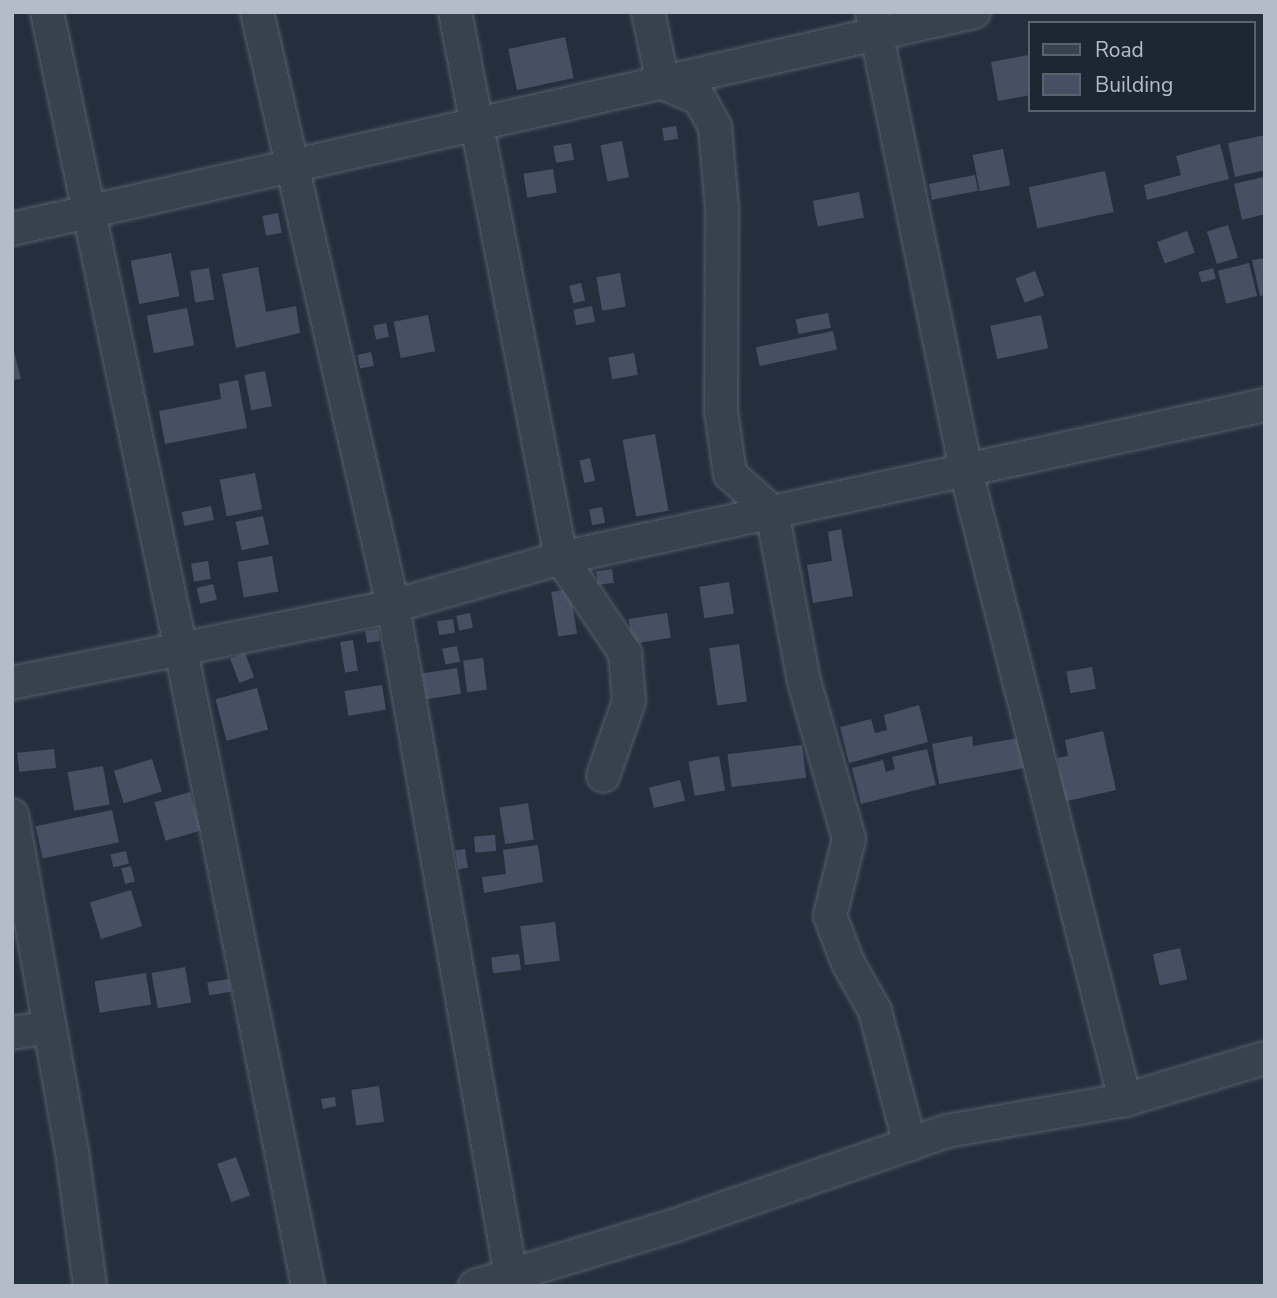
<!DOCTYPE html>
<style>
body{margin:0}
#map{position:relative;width:1277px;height:1298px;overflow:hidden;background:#242f3e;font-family:"Nunito Sans",sans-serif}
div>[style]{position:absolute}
.building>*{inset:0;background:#455162;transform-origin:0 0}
.roads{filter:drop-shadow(0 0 2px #565f6c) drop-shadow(0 0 2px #565f6c)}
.minor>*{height:32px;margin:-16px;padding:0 16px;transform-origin:16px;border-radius:16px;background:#38414e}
span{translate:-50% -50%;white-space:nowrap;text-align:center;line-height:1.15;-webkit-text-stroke:5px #1d2633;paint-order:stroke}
.frame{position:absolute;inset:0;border:14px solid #b4bcc9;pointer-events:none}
.legend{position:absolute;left:1028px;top:21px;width:228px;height:91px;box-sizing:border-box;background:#1d2633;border:2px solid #59626f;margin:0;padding:9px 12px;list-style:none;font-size:21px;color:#b4bcc9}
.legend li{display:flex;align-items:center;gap:14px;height:35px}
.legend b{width:35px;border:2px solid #59626f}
</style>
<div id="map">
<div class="building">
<div style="left:565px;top:37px;width:42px;height:58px;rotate:78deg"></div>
<div style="clip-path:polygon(1028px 55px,1030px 95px,998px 101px,991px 62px)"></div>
<div style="left:676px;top:126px;width:13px;height:14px;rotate:81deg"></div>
<div style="clip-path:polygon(1265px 135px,1265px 170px,1235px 177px,1228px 143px)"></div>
<div style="left:622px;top:141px;width:37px;height:22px;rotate:79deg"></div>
<div style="left:571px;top:143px;width:17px;height:18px;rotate:80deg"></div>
<div style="clip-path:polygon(1220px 144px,1229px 179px,1147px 200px,1144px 185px,1181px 175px,1176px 156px)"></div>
<div style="left:1003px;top:149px;width:37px;height:31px;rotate:79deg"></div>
<div style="left:553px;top:169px;width:24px;height:30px;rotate:81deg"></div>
<div style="left:1105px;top:171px;width:42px;height:78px;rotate:78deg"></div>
<div style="left:975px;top:175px;width:16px;height:47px;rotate:79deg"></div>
<div style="clip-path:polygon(1263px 177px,1265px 214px,1242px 220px,1234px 184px)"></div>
<div style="left:859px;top:192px;width:26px;height:47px;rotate:79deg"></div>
<div style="left:278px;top:213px;width:20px;height:16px;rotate:79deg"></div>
<div style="left:1228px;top:225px;width:34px;height:22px;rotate:73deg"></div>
<div style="left:1187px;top:231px;width:23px;height:32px;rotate:70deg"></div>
<div style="left:171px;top:253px;width:44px;height:41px;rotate:79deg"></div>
<div style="clip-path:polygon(1265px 258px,1265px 295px,1260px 296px,1252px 260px)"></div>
<div style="left:1249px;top:263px;width:34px;height:32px;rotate:76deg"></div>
<div style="clip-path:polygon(258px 267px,266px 312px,296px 306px,300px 333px,236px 348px,222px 274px)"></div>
<div style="left:209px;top:268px;width:32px;height:19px;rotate:81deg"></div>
<div style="left:1213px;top:268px;width:11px;height:15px;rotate:75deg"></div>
<div style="left:1035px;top:271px;width:26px;height:21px;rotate:69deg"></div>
<div style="left:620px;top:273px;width:34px;height:24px;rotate:80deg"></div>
<div style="left:581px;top:283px;width:18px;height:12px;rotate:77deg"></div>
<div style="left:592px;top:306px;width:16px;height:19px;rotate:79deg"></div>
<div style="left:187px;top:308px;width:38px;height:41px;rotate:79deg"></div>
<div style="left:828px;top:313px;width:15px;height:33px;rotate:79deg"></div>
<div style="left:428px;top:315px;width:37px;height:35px;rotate:79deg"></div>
<div style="left:1041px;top:315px;width:34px;height:52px;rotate:78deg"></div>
<div style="left:386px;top:323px;width:14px;height:13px;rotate:78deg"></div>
<div style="left:833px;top:331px;width:19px;height:79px;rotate:78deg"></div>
<div style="clip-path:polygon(12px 344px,21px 379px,12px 380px)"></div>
<div style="left:371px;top:352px;width:14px;height:14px;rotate:78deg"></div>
<div style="left:634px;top:353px;width:22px;height:26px;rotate:80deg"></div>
<div style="left:265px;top:371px;width:36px;height:21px;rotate:79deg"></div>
<div style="clip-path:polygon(238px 380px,247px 428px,165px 444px,159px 411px,221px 399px,219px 384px)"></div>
<div style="left:655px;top:434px;width:78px;height:33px;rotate:80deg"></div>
<div style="left:590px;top:458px;width:23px;height:11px;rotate:77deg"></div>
<div style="left:255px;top:473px;width:37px;height:36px;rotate:79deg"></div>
<div style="left:211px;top:506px;width:14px;height:30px;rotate:78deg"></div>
<div style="left:602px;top:507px;width:16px;height:13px;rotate:79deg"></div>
<div style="left:263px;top:516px;width:29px;height:28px;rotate:78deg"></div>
<div style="clip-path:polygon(841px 529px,853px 596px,813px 603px,807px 565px,832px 561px,828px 532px)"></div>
<div style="left:272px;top:556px;width:36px;height:35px;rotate:80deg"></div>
<div style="left:208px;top:561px;width:18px;height:17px;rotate:81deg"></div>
<div style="left:612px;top:569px;width:14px;height:16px;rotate:82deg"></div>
<div style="left:729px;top:582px;width:32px;height:30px;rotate:81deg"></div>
<div style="left:213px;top:584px;width:16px;height:17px;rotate:76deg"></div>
<div style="left:570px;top:589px;width:45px;height:19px;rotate:81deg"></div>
<div style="left:470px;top:613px;width:15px;height:14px;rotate:79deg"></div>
<div style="left:667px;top:613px;width:25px;height:39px;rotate:81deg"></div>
<div style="left:453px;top:619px;width:14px;height:16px;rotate:82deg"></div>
<div style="left:378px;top:629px;width:12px;height:13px;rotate:81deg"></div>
<div style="left:353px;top:640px;width:31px;height:13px;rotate:81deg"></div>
<div style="left:739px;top:644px;width:58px;height:30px;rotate:82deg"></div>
<div style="left:457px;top:646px;width:16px;height:15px;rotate:79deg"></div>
<div style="left:245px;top:653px;width:26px;height:16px;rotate:69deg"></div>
<div style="left:483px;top:658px;width:32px;height:20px;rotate:83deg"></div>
<div style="left:1092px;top:667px;width:22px;height:26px;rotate:80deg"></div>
<div style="left:457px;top:668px;width:26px;height:35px;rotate:81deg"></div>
<div style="left:382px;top:685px;width:25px;height:38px;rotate:81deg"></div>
<div style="left:257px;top:688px;width:43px;height:43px;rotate:75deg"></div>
<div style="clip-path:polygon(919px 705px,928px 742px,849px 763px,840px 727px,871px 719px,875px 733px,887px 730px,884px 715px)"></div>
<div style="clip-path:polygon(1103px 731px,1116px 790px,1063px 802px,1058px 758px,1068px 756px,1065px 740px)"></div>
<div style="clip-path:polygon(972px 736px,973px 746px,1018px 738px,1024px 768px,939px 784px,932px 744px)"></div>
<div style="left:802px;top:745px;width:33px;height:75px;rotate:83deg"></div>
<div style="left:54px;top:749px;width:19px;height:37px;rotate:84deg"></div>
<div style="clip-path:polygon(927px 749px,936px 785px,861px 804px,852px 768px,883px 760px,886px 772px,895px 769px,892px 757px)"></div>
<div style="left:719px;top:756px;width:35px;height:31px;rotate:80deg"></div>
<div style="left:152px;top:759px;width:34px;height:40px;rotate:73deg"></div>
<div style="left:103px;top:766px;width:39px;height:36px;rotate:80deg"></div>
<div style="left:680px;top:780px;width:21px;height:32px;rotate:76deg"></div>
<div style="left:190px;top:792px;width:40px;height:37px;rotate:74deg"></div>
<div style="left:528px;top:803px;width:37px;height:29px;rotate:81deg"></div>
<div style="left:112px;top:810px;width:33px;height:78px;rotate:78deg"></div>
<div style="left:495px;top:835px;width:16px;height:21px;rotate:86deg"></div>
<div style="clip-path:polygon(538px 845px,543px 882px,484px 893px,482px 877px,506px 874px,503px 850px)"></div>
<div style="left:465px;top:849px;width:19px;height:10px;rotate:81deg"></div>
<div style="left:126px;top:851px;width:13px;height:16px;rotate:77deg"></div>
<div style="left:131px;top:866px;width:16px;height:10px;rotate:76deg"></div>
<div style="left:131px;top:890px;width:38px;height:43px;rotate:73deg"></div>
<div style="left:555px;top:922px;width:39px;height:35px;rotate:83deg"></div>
<div style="left:1180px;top:948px;width:32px;height:28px;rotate:77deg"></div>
<div style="left:519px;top:954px;width:16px;height:28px;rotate:83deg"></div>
<div style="left:185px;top:967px;width:36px;height:34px;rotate:80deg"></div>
<div style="left:146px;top:973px;width:32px;height:52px;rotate:81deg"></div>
<div style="left:229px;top:979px;width:13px;height:22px;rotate:81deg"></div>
<div style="left:379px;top:1086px;width:36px;height:28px;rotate:82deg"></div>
<div style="clip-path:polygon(335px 1097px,336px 1106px,323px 1109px,321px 1099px)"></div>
<div style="left:236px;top:1157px;width:41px;height:20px;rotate:70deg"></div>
</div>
<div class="roads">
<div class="minor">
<div style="left:47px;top:12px;width:652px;rotate:78.14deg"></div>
<div style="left:181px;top:650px;width:649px;rotate:78.71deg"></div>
<div style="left:257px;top:12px;width:609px;rotate:77.1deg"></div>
<div style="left:393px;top:606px;width:680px;rotate:80.01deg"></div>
<div style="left:455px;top:12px;width:556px;rotate:79.01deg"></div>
<div style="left:561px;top:558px;width:115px;rotate:56deg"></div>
<div style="left:625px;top:653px;width:48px;rotate:85.2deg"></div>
<div style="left:629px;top:701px;width:79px;rotate:109.1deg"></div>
<div style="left:648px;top:12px;width:73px;rotate:78.1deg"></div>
<div style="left:663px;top:83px;width:39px;rotate:23deg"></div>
<div style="left:699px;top:98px;width:33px;rotate:61deg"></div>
<div style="left:715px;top:127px;width:82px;rotate:85.1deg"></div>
<div style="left:722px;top:209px;width:202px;rotate:90.3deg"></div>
<div style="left:721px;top:411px;width:64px;rotate:81.9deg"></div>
<div style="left:730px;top:474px;width:57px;rotate:42.1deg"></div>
<div style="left:772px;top:512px;width:172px;rotate:79.3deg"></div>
<div style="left:804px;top:681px;width:164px;rotate:74.1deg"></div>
<div style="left:849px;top:839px;width:79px;rotate:103.9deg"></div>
<div style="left:830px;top:916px;width:50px;rotate:69deg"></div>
<div style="left:848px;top:963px;width:55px;rotate:60.6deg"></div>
<div style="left:875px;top:1011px;width:138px;rotate:75.3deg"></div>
<div style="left:872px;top:12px;width:469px;rotate:78.4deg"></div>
<div style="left:966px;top:471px;width:649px;rotate:75.81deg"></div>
<div style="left:12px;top:229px;width:986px;rotate:-12.71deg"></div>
<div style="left:12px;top:683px;width:389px;rotate:-11.4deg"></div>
<div style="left:393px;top:606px;width:175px;rotate:-15.9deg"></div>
<div style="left:561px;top:558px;width:720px;rotate:-12.26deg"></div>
<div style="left:12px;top:815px;width:341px;rotate:79.9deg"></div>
<div style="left:72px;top:1151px;width:136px;rotate:82.4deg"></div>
<div style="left:12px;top:1033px;width:38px;rotate:-9deg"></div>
<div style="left:475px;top:1286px;width:207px;rotate:-16.9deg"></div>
<div style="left:673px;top:1226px;width:290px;rotate:-19.1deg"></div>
<div style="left:947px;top:1131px;width:181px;rotate:-9.9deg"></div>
<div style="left:1125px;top:1100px;width:146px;rotate:-16.7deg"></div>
</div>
</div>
<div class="frame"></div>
<ul class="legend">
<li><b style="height:9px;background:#38414e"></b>Road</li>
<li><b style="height:19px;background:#455162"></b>Building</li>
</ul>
</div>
